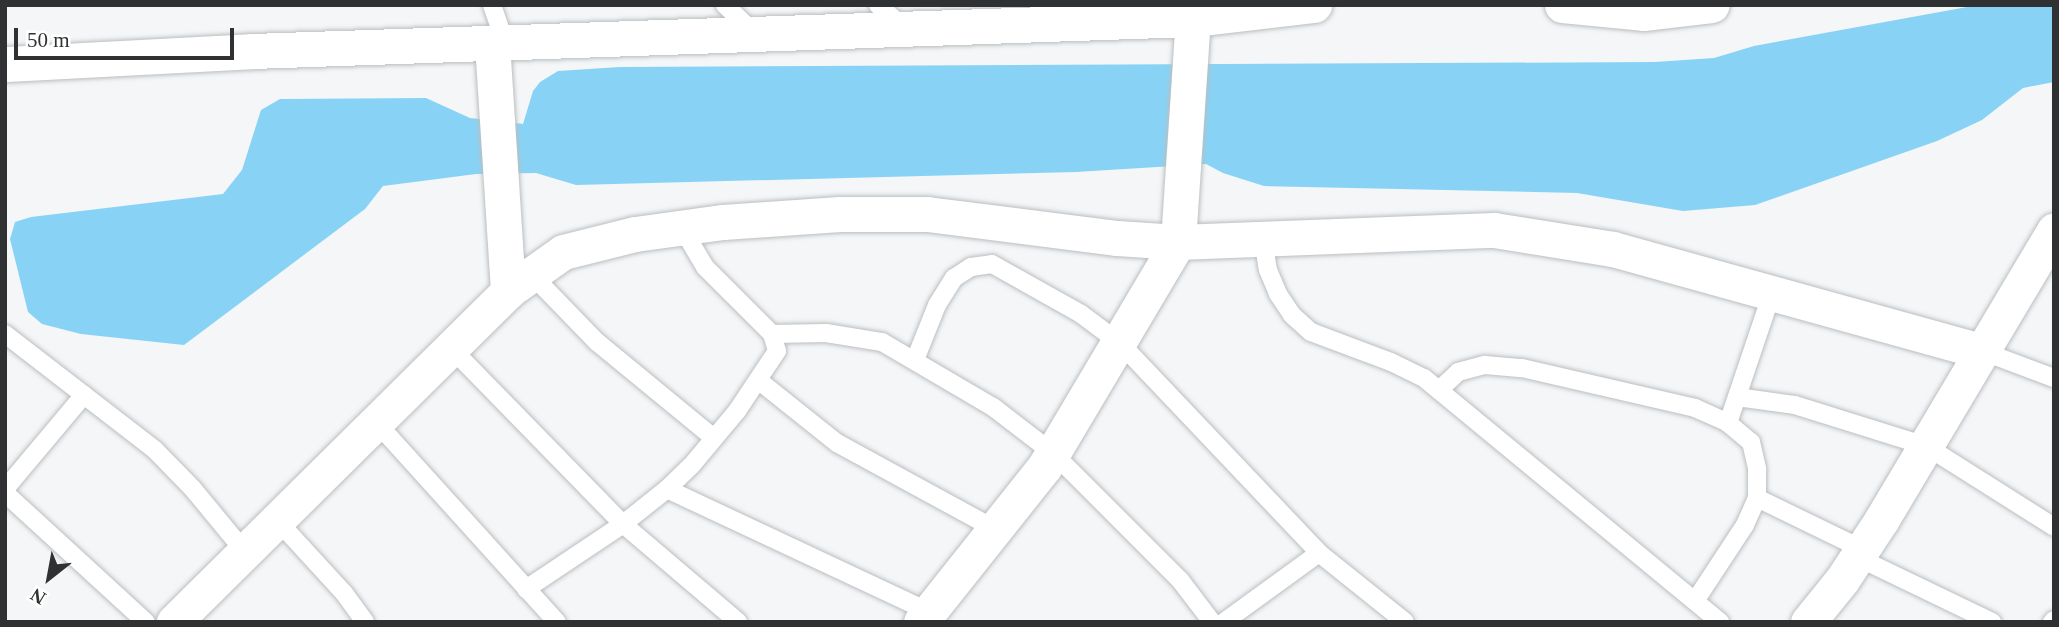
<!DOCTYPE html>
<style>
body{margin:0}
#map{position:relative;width:2059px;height:627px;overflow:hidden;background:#f4f6f8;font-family:Georgia,serif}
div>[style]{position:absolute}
.water>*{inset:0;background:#88d3f5}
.roads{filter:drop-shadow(0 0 2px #bbbec0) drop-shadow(0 0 2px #bbbec0)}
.lane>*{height:18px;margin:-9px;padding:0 9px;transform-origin:9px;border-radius:9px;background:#fff}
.street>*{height:35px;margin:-17.5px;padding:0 17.5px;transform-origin:17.5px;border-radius:17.5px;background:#fff}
span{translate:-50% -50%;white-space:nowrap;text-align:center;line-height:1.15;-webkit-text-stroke:5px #fff;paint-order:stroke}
.frame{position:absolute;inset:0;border:7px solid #303132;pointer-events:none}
.north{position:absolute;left:14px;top:543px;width:70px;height:70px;-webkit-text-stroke:5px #fff;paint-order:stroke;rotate:211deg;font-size:19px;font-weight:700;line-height:28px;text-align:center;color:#303132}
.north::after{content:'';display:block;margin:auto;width:24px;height:32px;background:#303132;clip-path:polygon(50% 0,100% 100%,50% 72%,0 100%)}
.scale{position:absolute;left:14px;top:28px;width:220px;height:32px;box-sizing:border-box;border:4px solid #303132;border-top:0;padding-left:9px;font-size:21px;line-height:24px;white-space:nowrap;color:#303132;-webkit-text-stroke:5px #fff;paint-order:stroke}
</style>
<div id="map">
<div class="water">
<div style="clip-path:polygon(1978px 5px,2054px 5px,2054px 82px,2023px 88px,1982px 120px,1937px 141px,1755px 205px,1683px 211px,1577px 193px,1264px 186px,1223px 173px,1206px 164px,1076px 172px,576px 185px,536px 173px,476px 174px,383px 186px,365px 209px,184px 345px,81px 334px,42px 324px,28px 312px,10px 239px,15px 222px,31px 217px,223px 194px,242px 170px,261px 110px,280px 99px,426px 98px,470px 118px,523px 124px,533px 91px,540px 82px,558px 71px,620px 67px,1655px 62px,1714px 58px,1754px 46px)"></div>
</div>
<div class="roads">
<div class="lane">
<div style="left:492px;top:5px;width:39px;rotate:71deg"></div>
<div style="left:725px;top:5px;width:42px;rotate:44deg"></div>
<div style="left:878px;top:5px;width:32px;rotate:41deg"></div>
<div style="left:1263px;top:239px;width:31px;rotate:81deg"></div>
<div style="left:1268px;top:270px;width:26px;rotate:67deg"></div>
<div style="left:1278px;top:294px;width:25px;rotate:56deg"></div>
<div style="left:1292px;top:315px;width:25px;rotate:42deg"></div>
<div style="left:1311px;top:332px;width:85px;rotate:20.6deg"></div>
<div style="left:1391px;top:362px;width:37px;rotate:26deg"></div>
<div style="left:1424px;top:378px;width:384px;rotate:39.5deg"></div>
<div style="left:531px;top:274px;width:95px;rotate:45.9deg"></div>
<div style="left:597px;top:342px;width:151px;rotate:39.4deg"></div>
<div style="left:5px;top:334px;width:190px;rotate:37.7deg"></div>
<div style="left:155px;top:450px;width:54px;rotate:45.7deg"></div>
<div style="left:193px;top:489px;width:82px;rotate:50.5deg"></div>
<div style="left:772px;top:334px;width:54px;rotate:-1.1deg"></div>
<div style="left:826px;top:333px;width:57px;rotate:9.1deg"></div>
<div style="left:882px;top:342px;width:129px;rotate:30.4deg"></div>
<div style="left:993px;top:407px;width:76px;rotate:37.5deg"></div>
<div style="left:1053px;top:453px;width:180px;rotate:45deg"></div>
<div style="left:1180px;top:580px;width:53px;rotate:52.7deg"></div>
<div style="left:451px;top:348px;width:246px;rotate:45.7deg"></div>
<div style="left:623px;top:524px;width:151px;rotate:40.4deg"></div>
<div style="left:1982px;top:351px;width:77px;rotate:20.6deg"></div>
<div style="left:915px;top:360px;width:59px;rotate:-68.2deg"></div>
<div style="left:937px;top:305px;width:32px;rotate:-58deg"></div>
<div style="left:954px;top:278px;width:20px;rotate:-33deg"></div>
<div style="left:971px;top:267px;width:21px;rotate:-8deg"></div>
<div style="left:992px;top:264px;width:102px;rotate:29.3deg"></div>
<div style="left:1081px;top:314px;width:49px;rotate:36.6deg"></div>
<div style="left:1120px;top:343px;width:289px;rotate:46.5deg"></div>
<div style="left:1319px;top:553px;width:110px;rotate:38.7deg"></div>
<div style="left:758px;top:380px;width:101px;rotate:38.6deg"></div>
<div style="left:837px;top:443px;width:180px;rotate:28.6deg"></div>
<div style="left:1439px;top:390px;width:26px;rotate:-43deg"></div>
<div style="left:1458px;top:372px;width:28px;rotate:-15deg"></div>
<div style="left:1485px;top:365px;width:37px;rotate:5deg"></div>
<div style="left:1522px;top:368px;width:178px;rotate:13deg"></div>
<div style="left:1695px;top:408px;width:36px;rotate:24deg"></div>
<div style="left:1728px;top:423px;width:30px;rotate:40deg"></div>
<div style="left:1751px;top:442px;width:28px;rotate:77deg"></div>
<div style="left:1757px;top:469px;width:29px;rotate:90deg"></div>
<div style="left:1757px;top:498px;width:30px;rotate:114deg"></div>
<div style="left:1745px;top:525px;width:91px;rotate:123.3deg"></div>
<div style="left:1737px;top:397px;width:59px;rotate:7.9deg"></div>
<div style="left:1795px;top:405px;width:137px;rotate:17.4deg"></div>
<div style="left:1926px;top:446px;width:151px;rotate:32.3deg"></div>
<div style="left:376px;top:422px;width:270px;rotate:47.9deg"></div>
<div style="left:1728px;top:423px;width:137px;rotate:-71.3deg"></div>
<div style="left:5px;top:489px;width:123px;rotate:-50deg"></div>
<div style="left:667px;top:489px;width:289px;rotate:25.1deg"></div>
<div style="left:5px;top:493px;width:191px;rotate:42.5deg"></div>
<div style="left:1757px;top:498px;width:117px;rotate:25.9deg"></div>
<div style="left:277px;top:520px;width:99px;rotate:47.5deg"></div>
<div style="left:344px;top:593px;width:36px;rotate:54deg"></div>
<div style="left:1857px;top:557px;width:150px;rotate:25.7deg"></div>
<div style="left:526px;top:589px;width:117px;rotate:-33.8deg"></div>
<div style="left:623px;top:524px;width:56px;rotate:-38.5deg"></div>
<div style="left:667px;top:489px;width:33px;rotate:-44deg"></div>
<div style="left:691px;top:466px;width:72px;rotate:-50.1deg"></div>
<div style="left:737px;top:411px;width:72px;rotate:-56.3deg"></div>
<div style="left:777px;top:351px;width:18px;rotate:-106deg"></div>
<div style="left:772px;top:334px;width:95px;rotate:-135deg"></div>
<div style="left:705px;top:267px;width:45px;rotate:-120.5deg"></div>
<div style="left:1224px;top:622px;width:117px;rotate:-36deg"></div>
<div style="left:2052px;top:622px;width:3px;rotate:-45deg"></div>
</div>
<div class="street">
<div style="left:1562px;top:5px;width:81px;rotate:5.6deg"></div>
<div style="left:1643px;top:13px;width:69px;rotate:-6.6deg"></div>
<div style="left:492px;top:43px;width:249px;rotate:86.3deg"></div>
<div style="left:5px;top:64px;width:247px;rotate:-3deg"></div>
<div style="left:252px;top:51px;width:942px;rotate:-1.95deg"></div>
<div style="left:1193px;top:19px;width:122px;rotate:-6.6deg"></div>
<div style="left:174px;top:622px;width:470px;rotate:-44.7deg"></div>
<div style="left:508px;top:291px;width:67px;rotate:-35.3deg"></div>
<div style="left:563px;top:252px;width:74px;rotate:-14deg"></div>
<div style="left:635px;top:234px;width:89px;rotate:-7.8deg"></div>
<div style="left:723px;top:222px;width:117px;rotate:-3.9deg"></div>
<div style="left:840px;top:214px;width:87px"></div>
<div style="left:927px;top:214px;width:192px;rotate:7.2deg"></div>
<div style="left:1117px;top:238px;width:61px;rotate:3.8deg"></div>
<div style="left:1178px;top:242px;width:316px;rotate:-2.2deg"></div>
<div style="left:1494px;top:230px;width:121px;rotate:9.1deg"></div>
<div style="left:1613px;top:249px;width:383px;rotate:15.5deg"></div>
<div style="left:921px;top:622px;width:199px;rotate:-51.5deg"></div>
<div style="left:1045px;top:466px;width:261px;rotate:-59.3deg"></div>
<div style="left:1178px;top:242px;width:224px;rotate:-86.2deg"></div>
<div style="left:1808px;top:622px;width:54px;rotate:-51deg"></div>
<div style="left:1842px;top:580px;width:73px;rotate:-56.7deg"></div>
<div style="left:1882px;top:519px;width:336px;rotate:-59.2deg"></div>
</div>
</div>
<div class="frame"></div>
<div class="north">N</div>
<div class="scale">50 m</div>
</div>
